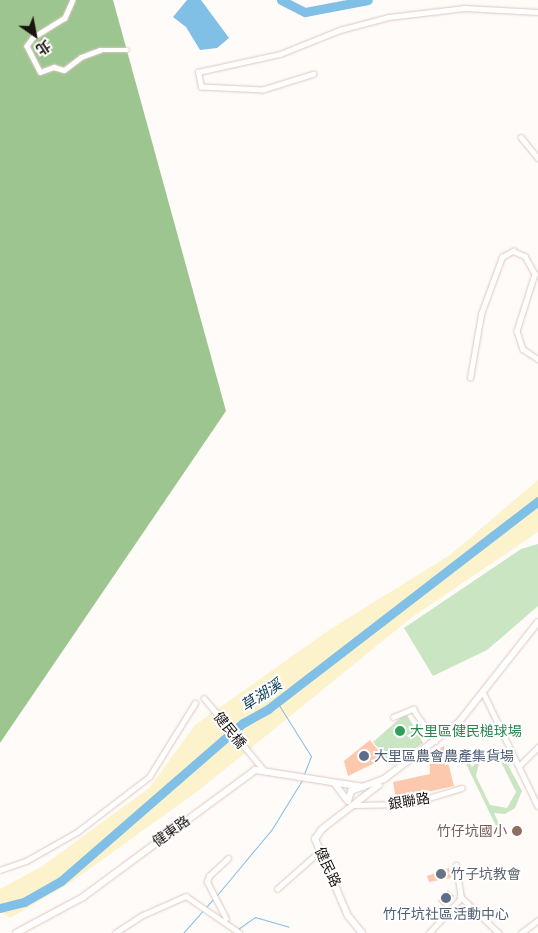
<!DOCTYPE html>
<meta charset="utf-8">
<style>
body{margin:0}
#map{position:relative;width:538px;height:933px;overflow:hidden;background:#fffbf9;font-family:"IBM Plex Sans","Noto Sans TC",sans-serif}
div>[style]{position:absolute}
.green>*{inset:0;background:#c9e5c1}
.forest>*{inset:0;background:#9dc590}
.sand>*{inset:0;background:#fcf2cc}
.water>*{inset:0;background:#80bfe6}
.stream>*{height:1px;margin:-0.5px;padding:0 0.5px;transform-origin:0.5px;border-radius:0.5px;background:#80bfe6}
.river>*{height:9px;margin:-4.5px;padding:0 4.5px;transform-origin:4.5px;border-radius:4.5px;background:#80bfe6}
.building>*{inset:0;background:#fcc9ae}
.roads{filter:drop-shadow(0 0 1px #dbc8be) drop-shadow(0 0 1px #dbc8be)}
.street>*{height:4.5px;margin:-2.25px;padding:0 2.25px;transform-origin:2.25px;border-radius:2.25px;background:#fff}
.secondary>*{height:6px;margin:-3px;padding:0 3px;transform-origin:3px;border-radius:3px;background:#fff}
.dots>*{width:14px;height:14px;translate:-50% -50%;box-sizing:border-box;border:2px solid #fff;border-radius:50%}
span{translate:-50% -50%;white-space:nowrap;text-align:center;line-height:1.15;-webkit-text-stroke:4px #fff;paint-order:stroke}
.street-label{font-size:14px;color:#1a1310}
.leisure-label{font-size:14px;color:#27864d}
.left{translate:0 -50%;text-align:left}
.service-label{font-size:14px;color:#4e5e75}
.education-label{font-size:14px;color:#785e54}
.right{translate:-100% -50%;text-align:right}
.worship-label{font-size:14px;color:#5b616d}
.water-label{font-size:15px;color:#083c57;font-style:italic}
.north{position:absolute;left:10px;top:10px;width:50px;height:50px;-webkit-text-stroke:4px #fff;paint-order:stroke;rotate:147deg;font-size:14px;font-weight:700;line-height:20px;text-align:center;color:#1a1310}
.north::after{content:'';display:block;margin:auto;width:18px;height:22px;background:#1a1310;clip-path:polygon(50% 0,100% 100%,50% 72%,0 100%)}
</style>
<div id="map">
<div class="green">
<div style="clip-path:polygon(538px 544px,538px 606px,487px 650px,433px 676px,404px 628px,521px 549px)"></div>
<div style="clip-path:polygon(406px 713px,423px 743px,392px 765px,373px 742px)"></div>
<div style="clip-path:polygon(evenodd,487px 753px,504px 758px,522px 791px,515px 808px,505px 814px,494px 813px,499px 824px,496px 826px,466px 764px,469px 762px,472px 767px,487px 753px,488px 757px,501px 762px,516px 792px,507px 808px,490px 805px,476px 776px,479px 763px,488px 757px)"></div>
</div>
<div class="forest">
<div style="clip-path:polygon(0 0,113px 0,226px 411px,0 743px)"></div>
</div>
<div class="sand">
<div style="clip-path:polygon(538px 480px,538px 532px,411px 618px,198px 791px,67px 885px,10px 918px,0 911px,0 889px,41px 867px,149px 788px,195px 725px,329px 630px,450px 555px)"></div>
</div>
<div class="water">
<div style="clip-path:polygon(187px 0,201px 0,229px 38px,217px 48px,200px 50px,186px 27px,173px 17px)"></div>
</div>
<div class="stream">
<div style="left:277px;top:702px;width:64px;rotate:57.8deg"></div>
<div style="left:311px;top:756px;width:19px;rotate:111deg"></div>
<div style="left:217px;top:895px;width:86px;rotate:-50.2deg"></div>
<div style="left:272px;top:829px;width:57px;rotate:-58.5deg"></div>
<div style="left:238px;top:929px;width:21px;rotate:-35deg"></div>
<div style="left:255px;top:917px;width:35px;rotate:16deg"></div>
<div style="left:183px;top:933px;width:47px;rotate:-48.5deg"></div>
</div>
<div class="river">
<div style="left:281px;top:0;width:27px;rotate:27deg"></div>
<div style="left:305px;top:12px;width:64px;rotate:-10.8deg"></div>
<div style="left:0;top:908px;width:25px;rotate:-14deg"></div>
<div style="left:24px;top:902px;width:43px;rotate:-29.6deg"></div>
<div style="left:61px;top:881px;width:241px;rotate:-41deg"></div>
<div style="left:243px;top:723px;width:29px;rotate:-29deg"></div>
<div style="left:268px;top:709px;width:341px;rotate:-37.6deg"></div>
</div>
<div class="building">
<div style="clip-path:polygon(370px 740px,381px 754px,379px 761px,348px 776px,344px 761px)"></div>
<div style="clip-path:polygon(444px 746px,454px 786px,396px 799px,393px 782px,430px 774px,429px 754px)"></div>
<div style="clip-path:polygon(449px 868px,451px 878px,429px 882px,427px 876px)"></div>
<div style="clip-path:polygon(448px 890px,454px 896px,443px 906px,438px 901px)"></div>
</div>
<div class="roads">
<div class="street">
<div style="left:73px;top:0;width:20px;rotate:114deg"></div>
<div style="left:65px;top:18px;width:38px;rotate:148deg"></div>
<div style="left:33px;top:38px;width:10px;rotate:127deg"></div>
<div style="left:27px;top:46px;width:29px;rotate:63deg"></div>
<div style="left:40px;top:72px;width:15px;rotate:-20deg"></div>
<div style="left:54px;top:67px;width:10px;rotate:17deg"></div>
<div style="left:64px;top:70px;width:21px;rotate:-37deg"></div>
<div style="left:81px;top:57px;width:20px;rotate:-20deg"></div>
<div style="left:100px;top:50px;width:27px"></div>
<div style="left:314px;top:74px;width:53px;rotate:162.6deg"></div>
<div style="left:263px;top:90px;width:62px;rotate:-177.2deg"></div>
<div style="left:201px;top:87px;width:15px;rotate:-101deg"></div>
<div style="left:198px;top:72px;width:84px;rotate:-12.4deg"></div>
<div style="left:280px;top:54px;width:65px;rotate:-21.8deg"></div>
<div style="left:340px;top:30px;width:51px;rotate:-14.9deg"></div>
<div style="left:389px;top:17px;width:76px;rotate:-6.8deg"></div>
<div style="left:464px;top:8px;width:74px;rotate:3.1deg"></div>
<div style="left:521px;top:137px;width:27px;rotate:51deg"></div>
<div style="left:470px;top:378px;width:65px;rotate:-80.2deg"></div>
<div style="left:481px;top:314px;width:61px;rotate:-69.8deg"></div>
<div style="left:502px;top:257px;width:13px;rotate:-29deg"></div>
<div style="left:513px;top:251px;width:13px;rotate:23deg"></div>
<div style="left:525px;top:256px;width:21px;rotate:61deg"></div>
<div style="left:535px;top:274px;width:60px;rotate:107.5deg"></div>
<div style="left:517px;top:331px;width:19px;rotate:72deg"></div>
<div style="left:523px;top:349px;width:18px;rotate:34deg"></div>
<div style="left:484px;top:694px;width:124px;rotate:64.3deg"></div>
<div style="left:204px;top:698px;width:94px;rotate:50.2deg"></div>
<div style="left:393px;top:717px;width:22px;rotate:-22deg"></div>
<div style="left:413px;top:709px;width:39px;rotate:55deg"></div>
<div style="left:519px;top:766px;width:27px;rotate:-45deg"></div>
<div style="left:354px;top:805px;width:54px;rotate:-1.1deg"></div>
<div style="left:408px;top:804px;width:56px;rotate:-16.5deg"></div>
<div style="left:0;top:870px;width:28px;rotate:-19deg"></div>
<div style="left:26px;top:861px;width:59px;rotate:-29.6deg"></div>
<div style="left:77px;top:832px;width:91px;rotate:-37.4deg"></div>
<div style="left:149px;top:777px;width:87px;rotate:-58.1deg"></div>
<div style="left:277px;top:889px;width:57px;rotate:-41.5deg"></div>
<div style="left:460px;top:896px;width:54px;rotate:43.5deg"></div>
<div style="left:226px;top:919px;width:42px;rotate:-117.2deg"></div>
<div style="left:207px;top:882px;width:6px;rotate:-72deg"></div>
<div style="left:209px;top:876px;width:26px;rotate:-43deg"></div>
<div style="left:115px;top:933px;width:33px;rotate:-33deg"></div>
<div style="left:143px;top:915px;width:47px;rotate:-23.8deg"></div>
<div style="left:186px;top:896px;width:65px;rotate:34.4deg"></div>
<div style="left:429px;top:933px;width:47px;rotate:-47.6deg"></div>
<div style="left:461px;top:898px;width:33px;rotate:-99deg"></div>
<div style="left:521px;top:933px;width:21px;rotate:-37deg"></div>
</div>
<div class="secondary">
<div style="left:335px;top:784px;width:21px;rotate:53deg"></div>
<div style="left:348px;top:801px;width:10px;rotate:-73deg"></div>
<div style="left:351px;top:791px;width:35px;rotate:-20deg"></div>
<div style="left:384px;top:779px;width:94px;rotate:-37.2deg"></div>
<div style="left:459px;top:722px;width:127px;rotate:-51.7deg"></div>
<div style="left:16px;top:933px;width:76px;rotate:-28.2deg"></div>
<div style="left:83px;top:897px;width:214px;rotate:-36.4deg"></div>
<div style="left:255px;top:770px;width:110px;rotate:8.9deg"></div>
<div style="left:362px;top:933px;width:22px;rotate:-129deg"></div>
<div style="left:348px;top:916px;width:84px;rotate:-113.2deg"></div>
<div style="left:315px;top:839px;width:12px;rotate:-55deg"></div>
<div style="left:322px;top:829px;width:72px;rotate:-37.7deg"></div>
</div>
</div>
<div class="dots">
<div style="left:400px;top:731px;background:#2e9e5b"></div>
<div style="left:364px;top:756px;background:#5c6f8a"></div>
<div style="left:517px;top:831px;background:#8d6e63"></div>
<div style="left:441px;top:874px;background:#6b7280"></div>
<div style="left:446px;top:898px;background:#5c6f8a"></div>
</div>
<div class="street-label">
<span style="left:230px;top:730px;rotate:51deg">健民橋</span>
<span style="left:409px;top:801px;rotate:-9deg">銀聯路</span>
<span style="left:171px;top:831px;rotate:-36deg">健東路</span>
<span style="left:328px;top:867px;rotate:65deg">健民路</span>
</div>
<div class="leisure-label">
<span class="left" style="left:410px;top:731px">大里區健民槌球場</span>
</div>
<div class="service-label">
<span class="left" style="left:374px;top:756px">大里區農會農產集貨場</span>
<span style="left:446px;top:914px">竹仔坑社區活動中心</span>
</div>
<div class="education-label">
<span class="right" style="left:507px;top:831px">竹仔坑國小</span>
</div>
<div class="worship-label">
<span class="left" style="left:451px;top:874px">竹子坑教會</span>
</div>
<div class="water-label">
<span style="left:261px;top:695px;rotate:-33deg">草湖溪</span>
</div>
<div class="north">北</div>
</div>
